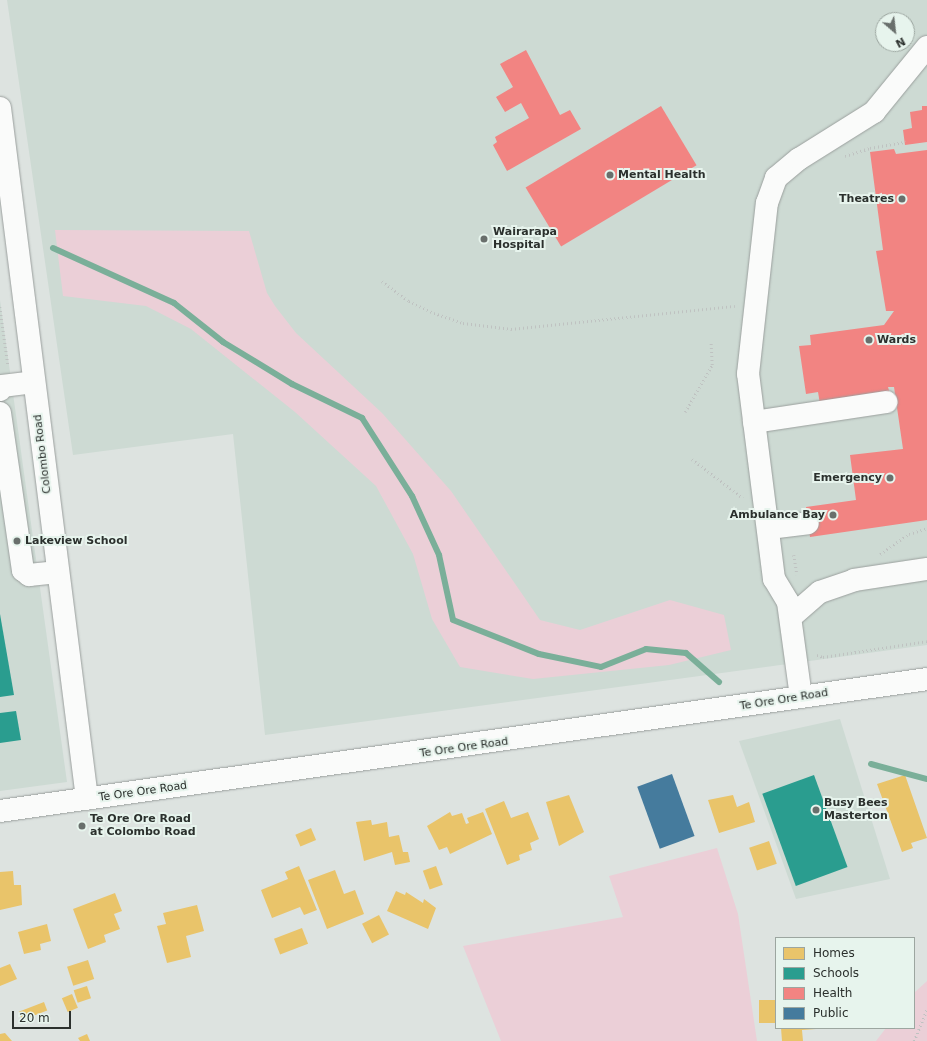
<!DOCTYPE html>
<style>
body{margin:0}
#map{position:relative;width:927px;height:1041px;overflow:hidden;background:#dde3e0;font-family:"DejaVu Sans",sans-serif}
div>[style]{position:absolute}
.built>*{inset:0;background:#cddad3}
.green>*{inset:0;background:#ebcfd7}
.homes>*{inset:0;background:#e9c46a;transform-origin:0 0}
.schools>*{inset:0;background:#2a9d8f;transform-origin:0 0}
.health>*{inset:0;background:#f28482;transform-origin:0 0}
.public>*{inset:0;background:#457b9d;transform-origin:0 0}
.stream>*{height:6px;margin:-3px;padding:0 3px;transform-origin:3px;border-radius:3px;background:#7aaf99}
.path>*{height:2.5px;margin-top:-1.25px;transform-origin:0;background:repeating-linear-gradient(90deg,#bfc2c1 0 1px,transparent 0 4px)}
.roads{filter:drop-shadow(0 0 1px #9a9f9d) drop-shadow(0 0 1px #9a9f9d)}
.minor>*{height:22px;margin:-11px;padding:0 11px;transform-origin:11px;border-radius:11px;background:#fafbfa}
.major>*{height:22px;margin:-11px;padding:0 11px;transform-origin:11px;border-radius:11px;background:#fafbfa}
.dots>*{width:11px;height:11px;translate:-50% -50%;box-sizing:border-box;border:2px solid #e7f4ed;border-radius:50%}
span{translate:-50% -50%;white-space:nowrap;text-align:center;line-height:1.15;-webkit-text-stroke:4px #e7f4ed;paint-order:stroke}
.poi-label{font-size:11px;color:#2b302d;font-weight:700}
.left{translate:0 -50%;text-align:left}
.right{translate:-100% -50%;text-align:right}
.street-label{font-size:11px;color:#2b302d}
.legend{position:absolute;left:775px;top:937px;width:140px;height:92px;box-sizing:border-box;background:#e7f4ed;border:1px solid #9ca6a0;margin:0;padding:5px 7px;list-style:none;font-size:12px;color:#2b302d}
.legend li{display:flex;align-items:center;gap:8px;height:20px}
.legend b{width:20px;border:1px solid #9ca6a0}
.north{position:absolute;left:875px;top:12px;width:40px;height:40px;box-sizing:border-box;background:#e7f4ed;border:1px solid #9ca6a0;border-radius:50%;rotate:152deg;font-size:11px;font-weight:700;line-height:16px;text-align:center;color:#2b302d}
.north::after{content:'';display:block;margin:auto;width:14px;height:18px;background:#696f6c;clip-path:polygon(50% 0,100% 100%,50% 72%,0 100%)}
.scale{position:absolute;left:12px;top:1011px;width:59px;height:18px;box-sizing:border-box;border:2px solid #2b302d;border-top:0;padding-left:5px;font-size:12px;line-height:14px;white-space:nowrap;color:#2b302d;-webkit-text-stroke:3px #e7f4ed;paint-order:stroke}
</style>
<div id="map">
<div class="built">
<div style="clip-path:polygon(evenodd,7px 0,927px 0,927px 645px,265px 735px,233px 434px,73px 455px,7px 0,883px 20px,907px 20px,907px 44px,883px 44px,883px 20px)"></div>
<div style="clip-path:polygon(0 300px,67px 782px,0 791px)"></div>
<div style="clip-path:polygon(840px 719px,890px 879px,796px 899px,739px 741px)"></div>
</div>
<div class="green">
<div style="clip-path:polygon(55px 230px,249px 231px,267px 293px,275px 306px,296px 333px,382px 413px,451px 491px,540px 620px,580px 630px,670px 600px,724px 615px,731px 650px,669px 665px,533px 679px,460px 667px,432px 619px,413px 554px,376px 486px,295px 412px,191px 329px,146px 306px,63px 296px)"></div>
<div style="clip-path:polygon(717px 848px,738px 914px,757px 1041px,501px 1041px,463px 946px,623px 917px,609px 876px)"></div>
<div style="clip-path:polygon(927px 981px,927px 1041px,876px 1041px,886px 1028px,914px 1028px,914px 993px)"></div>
</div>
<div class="homes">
<div style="clip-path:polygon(905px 775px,927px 838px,911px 843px,913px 848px,902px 852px,877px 784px)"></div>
<div style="clip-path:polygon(569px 795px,584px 832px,559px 846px,546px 802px)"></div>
<div style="clip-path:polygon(733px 795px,737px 807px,749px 802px,755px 822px,719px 833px,708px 800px)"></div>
<div style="clip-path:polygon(504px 801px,511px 818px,528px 812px,539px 839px,530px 843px,532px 850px,519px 855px,520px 860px,507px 865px,485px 809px)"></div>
<div style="clip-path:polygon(450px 812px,452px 816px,462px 813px,466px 824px,469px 823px,467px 818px,483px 812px,492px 834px,450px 854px,447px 847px,439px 850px,427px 826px)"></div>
<div style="clip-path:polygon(371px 820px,372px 825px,387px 822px,389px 837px,399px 835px,403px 852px,408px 852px,410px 862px,395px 865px,392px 852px,364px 861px,356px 822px)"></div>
<div style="left:311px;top:828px;width:13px;height:17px;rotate:67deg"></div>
<div style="left:769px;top:841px;width:24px;height:21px;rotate:71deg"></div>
<div style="clip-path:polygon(299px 866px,317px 910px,304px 915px,300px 907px,272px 918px,261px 890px,288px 879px,285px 872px)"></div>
<div style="left:436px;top:866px;width:20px;height:14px;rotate:70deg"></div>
<div style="clip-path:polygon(335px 870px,344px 894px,355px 890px,364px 914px,327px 929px,308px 880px)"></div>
<div style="clip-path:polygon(13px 871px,14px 885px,21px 885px,22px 905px,0 910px,0 872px)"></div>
<div style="clip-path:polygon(396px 891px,405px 895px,406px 892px,423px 903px,424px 899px,436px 908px,428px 929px,387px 911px)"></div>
<div style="clip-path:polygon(115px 893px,122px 911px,114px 914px,120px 929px,104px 935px,106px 942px,88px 949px,73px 909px)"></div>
<div style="clip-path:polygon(197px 905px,204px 931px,186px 936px,191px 957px,167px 963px,157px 926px,166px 924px,163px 913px)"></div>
<div style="left:379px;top:915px;width:22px;height:19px;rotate:63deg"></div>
<div style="clip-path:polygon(47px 924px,51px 941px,40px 944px,41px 950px,24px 954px,18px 932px)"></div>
<div style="left:302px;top:928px;width:17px;height:30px;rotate:69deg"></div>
<div style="left:88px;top:960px;width:20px;height:22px;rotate:72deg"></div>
<div style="clip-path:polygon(10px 964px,17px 979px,0 986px,0 968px)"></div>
<div style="left:87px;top:986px;width:13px;height:14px;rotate:72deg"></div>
<div style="left:72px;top:994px;width:15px;height:11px;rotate:67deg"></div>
<div style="left:776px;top:1000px;width:23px;height:17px;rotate:90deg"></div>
<div style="left:44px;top:1002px;width:9px;height:27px;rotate:69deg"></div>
<div style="clip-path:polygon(781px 1028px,815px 1028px,816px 1029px,802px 1030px,803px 1041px,782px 1041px)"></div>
<div style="clip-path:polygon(5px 1033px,12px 1041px,18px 1041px,0 1041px,0 1034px)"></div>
<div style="clip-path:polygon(87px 1034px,90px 1041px,80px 1041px,78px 1038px)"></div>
</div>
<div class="schools">
<div style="clip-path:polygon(0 614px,14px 695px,0 697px)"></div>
<div style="clip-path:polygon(16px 711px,21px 740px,0 743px,0 713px)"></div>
<div style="left:814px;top:775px;width:98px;height:55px;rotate:70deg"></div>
</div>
<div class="health">
<div style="clip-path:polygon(526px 50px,560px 115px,570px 110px,581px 129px,507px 171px,493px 145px,497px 142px,495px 137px,529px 118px,521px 103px,505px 112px,496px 97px,513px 87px,500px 64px)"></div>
<div style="left:661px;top:106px;width:69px;height:158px;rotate:59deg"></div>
<div style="clip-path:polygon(922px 106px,927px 106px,927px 142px,905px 145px,903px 130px,912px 128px,910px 112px,922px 110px)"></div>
<div style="clip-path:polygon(894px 149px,896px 154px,927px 150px,927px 520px,810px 537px,806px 507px,856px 500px,850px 455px,903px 449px,894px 387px,888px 387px,890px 394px,820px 404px,818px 392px,806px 394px,799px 346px,811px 345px,810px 335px,884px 325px,894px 311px,886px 311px,876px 251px,883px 250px,870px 152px)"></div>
</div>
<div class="public">
<div style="left:672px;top:774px;width:66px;height:37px;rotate:70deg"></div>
</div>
<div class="stream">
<div style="left:53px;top:248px;width:133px;rotate:24.4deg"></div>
<div style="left:174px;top:303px;width:63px;rotate:38.5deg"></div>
<div style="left:223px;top:342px;width:81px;rotate:31.3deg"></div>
<div style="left:292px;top:384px;width:78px;rotate:25.9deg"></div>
<div style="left:362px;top:418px;width:93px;rotate:57.3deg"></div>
<div style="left:412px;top:496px;width:65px;rotate:65.4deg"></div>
<div style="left:439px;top:555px;width:66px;rotate:77.8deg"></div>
<div style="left:453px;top:620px;width:92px;rotate:21.6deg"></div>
<div style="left:539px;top:654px;width:63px;rotate:11.8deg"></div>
<div style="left:601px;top:667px;width:48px;rotate:-21.8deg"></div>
<div style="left:646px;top:649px;width:40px;rotate:5.7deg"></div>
<div style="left:686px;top:653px;width:44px;rotate:41.3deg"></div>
<div style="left:871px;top:764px;width:58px;rotate:15deg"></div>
</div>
<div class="path">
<div style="left:845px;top:156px;width:26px;rotate:-18deg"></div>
<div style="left:870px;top:148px;width:36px;rotate:-10deg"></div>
<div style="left:382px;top:281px;width:34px;rotate:37deg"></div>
<div style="left:409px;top:301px;width:28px;rotate:26deg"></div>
<div style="left:434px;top:313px;width:31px;rotate:19deg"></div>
<div style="left:463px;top:323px;width:48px;rotate:7.1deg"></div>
<div style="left:511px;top:329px;width:225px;rotate:-5.9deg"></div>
<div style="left:0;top:307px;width:59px;rotate:82.1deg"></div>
<div style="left:685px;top:412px;width:54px;rotate:-60.1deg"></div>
<div style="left:712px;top:365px;width:22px;rotate:-93deg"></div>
<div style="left:692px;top:459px;width:64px;rotate:37.4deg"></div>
<div style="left:880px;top:554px;width:35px;rotate:-35deg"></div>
<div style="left:909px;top:534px;width:19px;rotate:-18deg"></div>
<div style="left:794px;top:555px;width:20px;rotate:81deg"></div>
<div style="left:817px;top:655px;width:6px;rotate:18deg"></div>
<div style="left:823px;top:657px;width:105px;rotate:-8.7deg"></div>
<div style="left:914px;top:1041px;width:35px;rotate:-68deg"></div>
</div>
<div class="roads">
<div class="minor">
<div style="left:0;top:108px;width:696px;rotate:82.82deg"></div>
<div style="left:0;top:390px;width:4px;rotate:-63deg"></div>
<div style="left:2px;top:386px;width:32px;rotate:-7deg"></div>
<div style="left:0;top:413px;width:159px;rotate:81.7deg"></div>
<div style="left:23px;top:570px;width:8px;rotate:40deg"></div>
<div style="left:29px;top:575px;width:29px;rotate:-6deg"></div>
<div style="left:754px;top:422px;width:134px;rotate:-8.6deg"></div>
<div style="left:769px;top:528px;width:39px;rotate:-7deg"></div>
<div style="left:791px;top:617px;width:38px;rotate:-41deg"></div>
<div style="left:820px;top:592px;width:36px;rotate:-19deg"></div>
<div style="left:854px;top:580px;width:74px;rotate:-8.6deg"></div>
<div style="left:801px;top:697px;width:96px;rotate:-97.8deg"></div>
<div style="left:788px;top:602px;width:27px;rotate:-121deg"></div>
<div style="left:774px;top:579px;width:207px;rotate:-97.2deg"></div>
<div style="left:748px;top:374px;width:172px;rotate:-83.7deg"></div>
<div style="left:767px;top:203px;width:27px;rotate:-70deg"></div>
<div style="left:776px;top:178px;width:30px;rotate:-40deg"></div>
<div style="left:799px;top:159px;width:89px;rotate:-32.1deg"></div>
<div style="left:874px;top:112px;width:84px;rotate:-50.8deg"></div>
</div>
<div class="major">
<div style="left:0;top:811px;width:936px;rotate:-8.1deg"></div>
</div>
</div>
<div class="dots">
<div style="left:610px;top:175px;background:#696f6c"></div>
<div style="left:902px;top:199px;background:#696f6c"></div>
<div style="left:484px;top:239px;background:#696f6c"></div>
<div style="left:869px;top:340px;background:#696f6c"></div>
<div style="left:890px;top:478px;background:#696f6c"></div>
<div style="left:833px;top:515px;background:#696f6c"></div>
<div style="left:17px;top:541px;background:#696f6c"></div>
<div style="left:816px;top:810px;background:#696f6c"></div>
<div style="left:82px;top:826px;background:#696f6c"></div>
</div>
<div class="poi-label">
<span class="left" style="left:618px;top:175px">Mental Health</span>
<span class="right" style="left:894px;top:199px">Theatres</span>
<span class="left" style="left:493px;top:239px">Wairarapa<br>Hospital</span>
<span class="left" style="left:877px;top:340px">Wards</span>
<span class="right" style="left:882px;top:478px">Emergency</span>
<span class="right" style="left:825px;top:515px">Ambulance Bay</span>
<span class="left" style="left:25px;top:541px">Lakeview School</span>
<span class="left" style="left:824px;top:810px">Busy Bees<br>Masterton</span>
<span class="left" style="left:90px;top:826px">Te Ore Ore Road<br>at Colombo Road</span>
</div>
<div class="street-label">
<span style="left:43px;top:454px;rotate:-97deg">Colombo Road</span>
<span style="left:784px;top:700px;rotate:-9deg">Te Ore Ore Road</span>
<span style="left:464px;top:748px;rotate:-8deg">Te Ore Ore Road</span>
<span style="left:143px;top:792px;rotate:-8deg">Te Ore Ore Road</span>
</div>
<ul class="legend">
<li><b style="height:11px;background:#e9c46a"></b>Homes</li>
<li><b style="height:11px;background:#2a9d8f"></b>Schools</li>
<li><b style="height:11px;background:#f28482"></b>Health</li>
<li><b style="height:11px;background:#457b9d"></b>Public</li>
</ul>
<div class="north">N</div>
<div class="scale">20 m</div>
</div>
